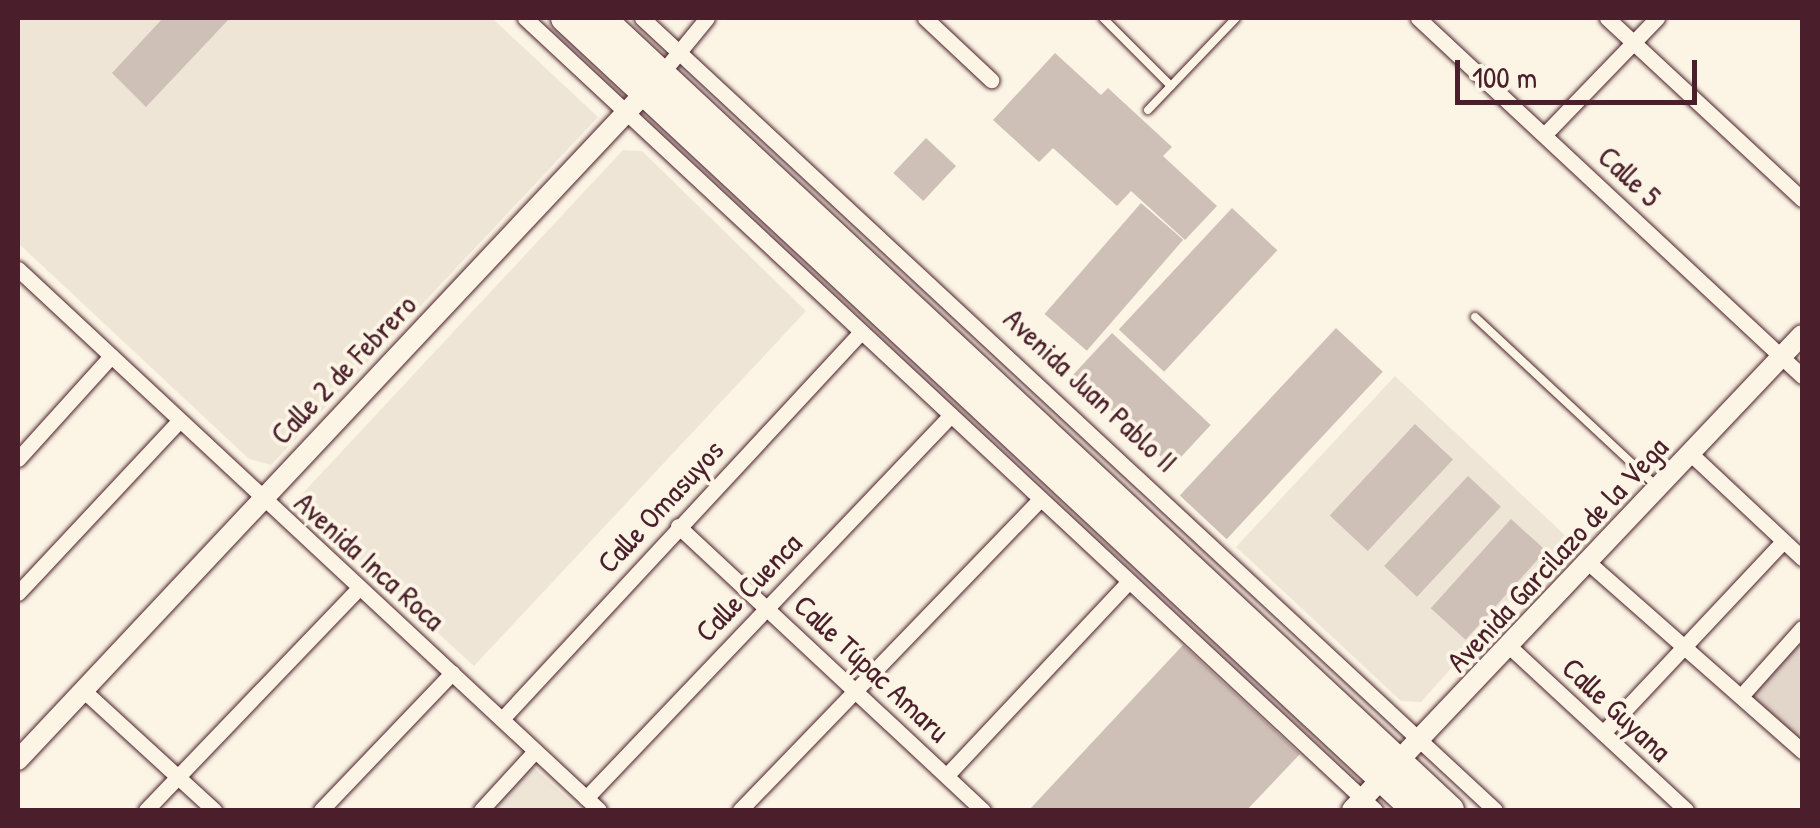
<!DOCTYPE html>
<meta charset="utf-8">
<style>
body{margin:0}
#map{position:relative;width:1820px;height:828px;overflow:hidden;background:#fcf5e5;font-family:"Patrick Hand",sans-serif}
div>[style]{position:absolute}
.built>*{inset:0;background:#eee5d7}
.green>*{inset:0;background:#e2d5ca}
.building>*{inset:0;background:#cfc0b7;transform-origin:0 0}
.roads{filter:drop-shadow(0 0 2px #4a1f2b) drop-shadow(0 0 2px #4a1f2b)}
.service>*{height:8px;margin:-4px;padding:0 4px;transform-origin:4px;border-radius:4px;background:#fcf5e5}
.minor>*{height:15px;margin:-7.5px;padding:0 7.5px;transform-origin:7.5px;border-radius:7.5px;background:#fcf5e5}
.tertiary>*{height:20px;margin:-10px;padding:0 10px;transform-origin:10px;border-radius:10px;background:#fcf5e5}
.trunk>*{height:28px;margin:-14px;padding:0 14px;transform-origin:14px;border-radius:14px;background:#fcf5e5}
span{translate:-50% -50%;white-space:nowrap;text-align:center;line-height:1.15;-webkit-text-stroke:8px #fcf5e5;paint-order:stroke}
.street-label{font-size:30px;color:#4a1f2b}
.frame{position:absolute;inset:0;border:20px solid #4a1f2b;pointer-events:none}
.scale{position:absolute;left:1455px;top:60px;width:242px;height:45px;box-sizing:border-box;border:5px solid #4a1f2b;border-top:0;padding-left:12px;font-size:30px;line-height:35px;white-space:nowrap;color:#4a1f2b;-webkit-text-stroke:8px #fcf5e5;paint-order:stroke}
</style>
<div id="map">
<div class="built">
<div style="clip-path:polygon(18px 18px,492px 18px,598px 117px,271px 465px,249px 459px,18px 243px)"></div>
<div style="clip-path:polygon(623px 150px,642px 151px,806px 311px,474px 666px,302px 509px,303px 493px)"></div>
<div style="clip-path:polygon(1395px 376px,1568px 538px,1421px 702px,1401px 701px,1236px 547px)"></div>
<div style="clip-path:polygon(532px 766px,580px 810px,490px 810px)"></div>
</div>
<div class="green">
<div style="clip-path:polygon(1802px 641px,1802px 743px,1752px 696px)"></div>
</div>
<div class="building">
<div style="clip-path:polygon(163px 18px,230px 18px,146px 107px,112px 73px)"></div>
<div style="clip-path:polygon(1055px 53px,1101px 95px,1108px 88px,1172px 147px,1163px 156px,1217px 206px,1185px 240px,1131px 191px,1117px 206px,1053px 148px,1039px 162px,993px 120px)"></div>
<div style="left:926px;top:138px;width:41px;height:48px;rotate:43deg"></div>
<div style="left:1141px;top:203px;width:56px;height:147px;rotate:41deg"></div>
<div style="left:1232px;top:208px;width:62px;height:166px;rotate:43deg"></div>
<div style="left:1336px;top:328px;width:64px;height:229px;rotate:43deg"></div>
<div style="left:1112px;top:333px;width:135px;height:57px;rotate:43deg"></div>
<div style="left:1415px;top:424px;width:52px;height:125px;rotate:43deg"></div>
<div style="left:1468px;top:476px;width:45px;height:123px;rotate:43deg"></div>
<div style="left:1511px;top:519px;width:47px;height:120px;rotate:42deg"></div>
<div style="clip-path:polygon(1183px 645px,1300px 754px,1247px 810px,1029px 810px)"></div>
</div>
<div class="roads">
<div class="service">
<div style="left:1103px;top:18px;width:96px;rotate:45deg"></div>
<div style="left:1148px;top:110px;width:127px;rotate:-46.3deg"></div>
<div style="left:1475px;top:317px;width:248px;rotate:43deg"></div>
</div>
<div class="minor">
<div style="left:525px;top:18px;width:1162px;rotate:42.98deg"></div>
<div style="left:642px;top:18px;width:1164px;rotate:42.88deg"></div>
<div style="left:925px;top:18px;width:91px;rotate:43.2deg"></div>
<div style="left:1418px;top:18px;width:525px;rotate:42.99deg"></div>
<div style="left:1607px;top:18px;width:266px;rotate:42.9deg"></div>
<div style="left:661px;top:74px;width:72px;rotate:-50.6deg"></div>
<div style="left:1546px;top:133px;width:160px;rotate:-46deg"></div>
<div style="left:18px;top:269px;width:794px;rotate:42.96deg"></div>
<div style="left:1692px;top:455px;width:151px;rotate:43.1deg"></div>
<div style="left:18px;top:459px;width:139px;rotate:-47.9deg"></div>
<div style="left:678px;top:526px;width:417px;rotate:43deg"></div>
<div style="left:1590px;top:564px;width:283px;rotate:41.4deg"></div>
<div style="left:18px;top:593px;width:233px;rotate:-46.9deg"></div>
<div style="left:1510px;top:647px;width:240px;rotate:42.8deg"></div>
<div style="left:83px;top:690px;width:178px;rotate:42.5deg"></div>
<div style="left:1742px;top:695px;width:90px;rotate:-48.2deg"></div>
<div style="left:502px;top:719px;width:528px;rotate:-47.15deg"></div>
<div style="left:1603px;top:733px;width:263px;rotate:-46.8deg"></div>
<div style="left:947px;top:775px;width:266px;rotate:-46.8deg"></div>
<div style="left:586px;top:798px;width:529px;rotate:-46.38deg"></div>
<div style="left:146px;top:810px;width:306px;rotate:-46.2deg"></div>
<div style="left:321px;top:810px;width:190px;rotate:-46.3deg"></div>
<div style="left:481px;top:810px;width:80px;rotate:-47.5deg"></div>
<div style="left:740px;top:810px;width:432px;rotate:-46deg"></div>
</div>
<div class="tertiary">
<div style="left:18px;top:760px;width:927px;rotate:-46.79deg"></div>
<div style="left:1352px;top:810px;width:654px;rotate:-46.55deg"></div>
</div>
<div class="trunk">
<div style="left:565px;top:18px;width:1163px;rotate:42.94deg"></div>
<div style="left:601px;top:18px;width:1161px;rotate:43.01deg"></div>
</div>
</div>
<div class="street-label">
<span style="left:1630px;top:176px;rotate:43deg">Calle 5</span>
<span style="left:343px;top:369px;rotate:-46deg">Calle 2 de Febrero</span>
<span style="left:1091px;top:390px;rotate:43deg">Avenida Juan Pablo II</span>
<span style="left:660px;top:506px;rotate:-47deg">Calle Omasuyos</span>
<span style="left:1557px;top:554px;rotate:-47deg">Avenida Garcilazo de la Vega</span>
<span style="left:370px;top:561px;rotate:42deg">Avenida Inca Roca</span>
<span style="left:748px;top:587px;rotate:-46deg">Calle Cuenca</span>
<span style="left:872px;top:668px;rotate:43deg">Calle Túpac Amaru</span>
<span style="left:1617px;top:709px;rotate:43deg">Calle Guyana</span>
</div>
<div class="frame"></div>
<div class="scale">100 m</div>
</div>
